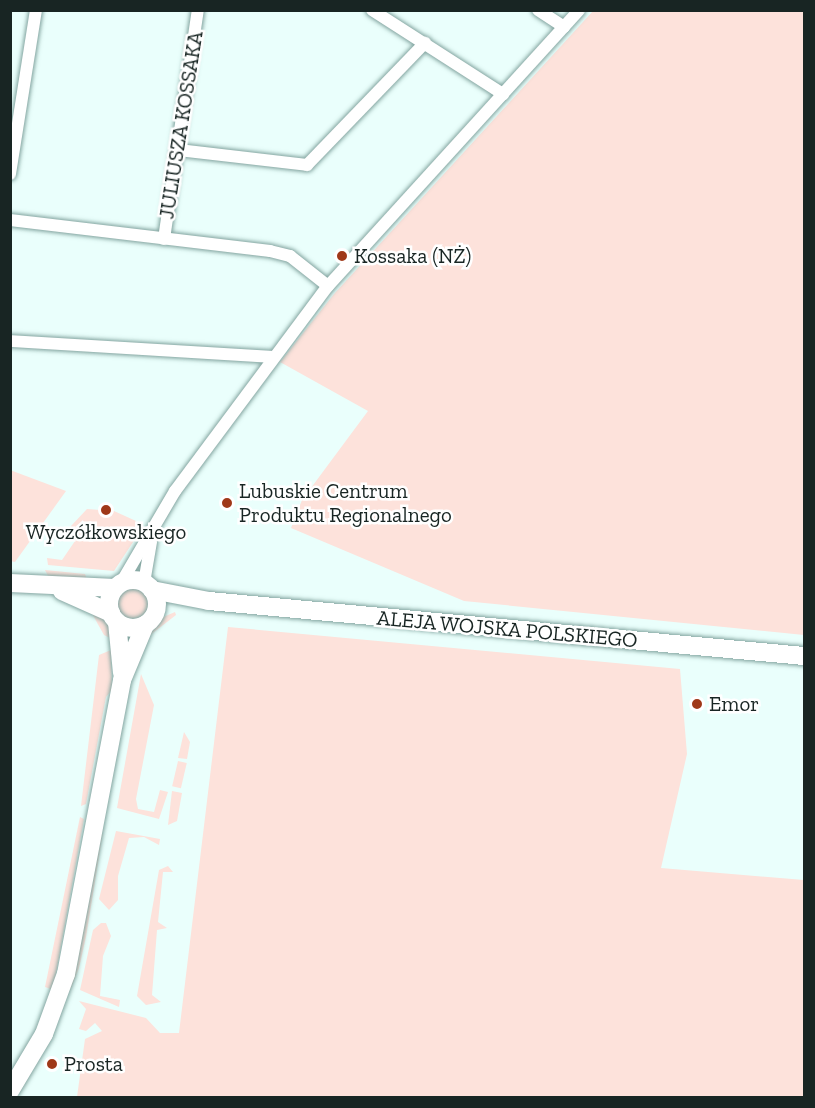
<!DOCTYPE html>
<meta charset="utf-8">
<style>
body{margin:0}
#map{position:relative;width:815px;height:1108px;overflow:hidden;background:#eafffc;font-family:"Zilla Slab",serif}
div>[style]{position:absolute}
.green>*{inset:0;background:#fde2db;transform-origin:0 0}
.round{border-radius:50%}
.roads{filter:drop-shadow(0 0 2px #83a5a0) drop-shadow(0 0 2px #83a5a0)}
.street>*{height:12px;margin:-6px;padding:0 6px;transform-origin:6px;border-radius:6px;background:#fff}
.secondary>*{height:18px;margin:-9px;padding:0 9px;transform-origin:9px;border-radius:9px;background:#fff}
.secondary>.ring{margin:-9px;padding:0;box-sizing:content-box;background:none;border:18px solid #fff;border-radius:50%}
.dots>*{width:16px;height:16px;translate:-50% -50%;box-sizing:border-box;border:3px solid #fff;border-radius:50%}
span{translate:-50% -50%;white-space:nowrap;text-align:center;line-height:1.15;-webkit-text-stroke:5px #fff;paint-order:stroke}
.street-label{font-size:21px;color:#182523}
.poi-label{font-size:21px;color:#182523}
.left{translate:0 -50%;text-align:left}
.frame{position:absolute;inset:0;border:12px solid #182523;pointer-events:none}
</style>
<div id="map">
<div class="green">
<div style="clip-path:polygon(593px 11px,804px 11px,804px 635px,464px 601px,291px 528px,302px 500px,368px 411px,280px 362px,334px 294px)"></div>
<div style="clip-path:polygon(10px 470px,66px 491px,15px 562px,10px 561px)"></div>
<div style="clip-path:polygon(87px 509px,114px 511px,136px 521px,137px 536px,114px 571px,48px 565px,47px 558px,62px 560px,75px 541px,71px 526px)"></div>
<div style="clip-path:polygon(45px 570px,85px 574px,87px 579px,48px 576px)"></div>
<div class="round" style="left:118px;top:589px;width:30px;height:30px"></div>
<div style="clip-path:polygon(90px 610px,101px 612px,116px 641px,104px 635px)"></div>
<div style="clip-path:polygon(175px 612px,176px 615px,140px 643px,161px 618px)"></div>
<div style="clip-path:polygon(228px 627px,680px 669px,687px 754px,661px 868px,804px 880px,804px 1097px,77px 1097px,85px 1039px,102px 1031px,95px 1023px,86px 1031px,79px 1029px,86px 1009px,79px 1001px,146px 1018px,160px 1033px,179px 1033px)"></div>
<div style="clip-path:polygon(111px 650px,112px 690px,106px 697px,86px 804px,81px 806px,99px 655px)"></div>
<div style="clip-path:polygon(141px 674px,154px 705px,136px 799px,138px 809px,154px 812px,160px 790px,168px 792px,159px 819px,117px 808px)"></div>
<div style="clip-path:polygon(184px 732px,190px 742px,187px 759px,178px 758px)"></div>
<div style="left:178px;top:761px;width:9px;height:26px;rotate:13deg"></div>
<div style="clip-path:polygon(172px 791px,182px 793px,177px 821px,168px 825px)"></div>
<div style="clip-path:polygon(80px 817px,84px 819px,53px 990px,45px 987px)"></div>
<div style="clip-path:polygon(104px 826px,86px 937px,79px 968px,70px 991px)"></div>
<div style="clip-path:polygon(116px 831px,160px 839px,159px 845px,144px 837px,129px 838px,118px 876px,118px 900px,109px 910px,99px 899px)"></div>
<div style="clip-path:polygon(168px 866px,173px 872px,163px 872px,158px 922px,167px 928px,157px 930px,152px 995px,161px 1002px,146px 1005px,137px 996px,159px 870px)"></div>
<div style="clip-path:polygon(101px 923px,106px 923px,111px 936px,103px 956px,100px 996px,120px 1000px,119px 1007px,80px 990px,93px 930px)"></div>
</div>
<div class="roads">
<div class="street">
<div style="left:372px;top:10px;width:156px;rotate:32.7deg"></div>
<div style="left:538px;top:10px;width:31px;rotate:33deg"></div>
<div style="left:178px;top:150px;width:130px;rotate:6.6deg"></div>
<div style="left:307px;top:165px;width:170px;rotate:-46deg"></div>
<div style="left:10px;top:174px;width:166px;rotate:-81deg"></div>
<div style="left:10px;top:220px;width:262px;rotate:6.8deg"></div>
<div style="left:270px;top:251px;width:21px;rotate:14deg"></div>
<div style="left:290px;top:256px;width:48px;rotate:38.3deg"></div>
<div style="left:164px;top:239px;width:232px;rotate:-81.6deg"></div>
<div style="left:10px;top:341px;width:262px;rotate:3.5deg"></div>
<div style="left:121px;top:583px;width:107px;rotate:-59.6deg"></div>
<div style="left:175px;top:491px;width:256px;rotate:-53.3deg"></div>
<div style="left:328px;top:286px;width:373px;rotate:-47.7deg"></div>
<div style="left:144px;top:583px;width:42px;rotate:-80.3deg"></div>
</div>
<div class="secondary">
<div class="ring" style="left:109px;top:580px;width:30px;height:30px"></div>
<div style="left:10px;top:583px;width:105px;rotate:2.7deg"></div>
<div style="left:152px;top:590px;width:58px;rotate:10.9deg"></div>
<div style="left:209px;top:601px;width:598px;rotate:5.28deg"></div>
<div style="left:62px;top:591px;width:54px;rotate:24.2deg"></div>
<div style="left:117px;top:622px;width:51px;rotate:84.4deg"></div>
<div style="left:10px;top:1091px;width:66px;rotate:-59.2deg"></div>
<div style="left:44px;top:1034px;width:64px;rotate:-69.9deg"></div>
<div style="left:66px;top:974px;width:299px;rotate:-79.2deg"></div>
<div style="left:122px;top:680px;width:60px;rotate:-67.3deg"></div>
</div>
</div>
<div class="dots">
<div style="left:342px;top:256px;background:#9f3818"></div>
<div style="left:227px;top:503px;background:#9f3818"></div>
<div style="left:106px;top:510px;background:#9f3818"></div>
<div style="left:697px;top:704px;background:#9f3818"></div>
<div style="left:52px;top:1064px;background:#9f3818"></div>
</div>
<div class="street-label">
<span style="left:181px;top:125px;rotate:-81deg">JULIUSZA KOSSAKA</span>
<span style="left:507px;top:629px;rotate:5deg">ALEJA WOJSKA POLSKIEGO</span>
</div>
<div class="poi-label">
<span class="left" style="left:354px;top:256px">Kossaka (NŻ)</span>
<span class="left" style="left:239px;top:503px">Lubuskie Centrum<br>Produktu Regionalnego</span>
<span style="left:106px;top:532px">Wyczółkowskiego</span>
<span class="left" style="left:709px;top:704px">Emor</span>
<span class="left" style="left:64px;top:1064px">Prosta</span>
</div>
<div class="frame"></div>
</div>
